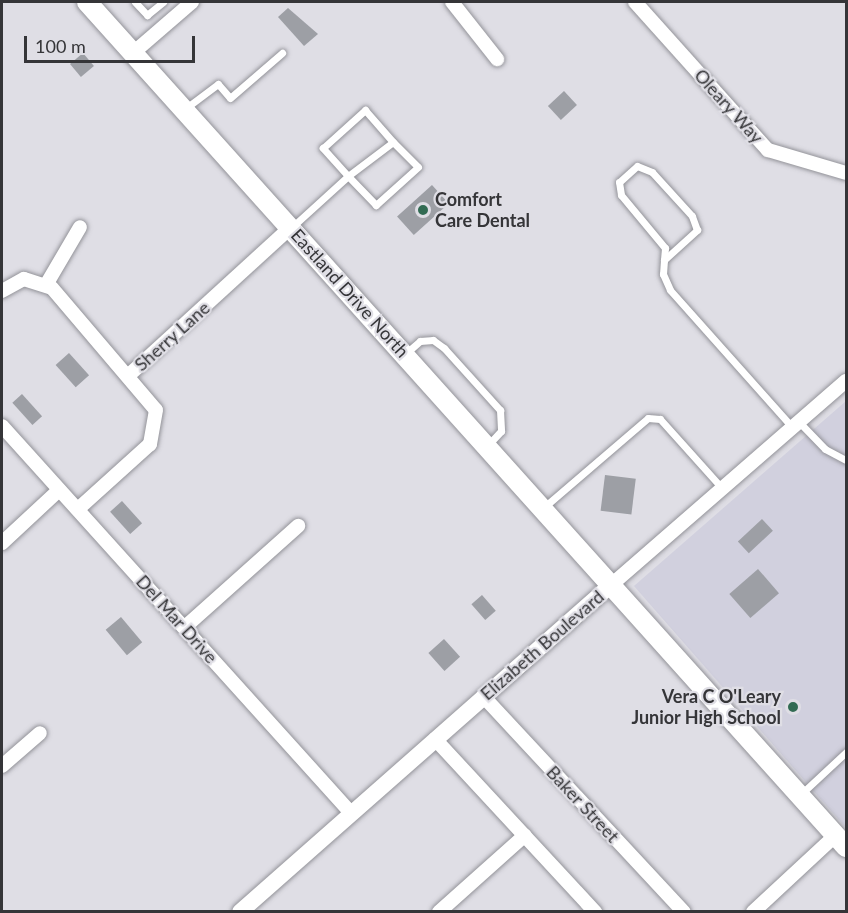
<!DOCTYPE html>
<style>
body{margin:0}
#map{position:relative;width:848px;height:913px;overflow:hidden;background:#dfdee5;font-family:Lato,sans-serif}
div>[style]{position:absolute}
.built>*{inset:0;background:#d1d0de}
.building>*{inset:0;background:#9d9fa5;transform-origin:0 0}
.roads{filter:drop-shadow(0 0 2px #939399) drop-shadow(0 0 2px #939399)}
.service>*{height:7px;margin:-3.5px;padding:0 3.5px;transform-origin:3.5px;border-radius:3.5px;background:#fff}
.minor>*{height:14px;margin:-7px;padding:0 7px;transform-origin:7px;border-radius:7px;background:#fff}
.tertiary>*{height:16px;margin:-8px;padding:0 8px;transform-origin:8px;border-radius:8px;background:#fff}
.secondary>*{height:20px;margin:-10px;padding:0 10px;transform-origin:10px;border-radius:10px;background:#fff}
.dots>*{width:16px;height:16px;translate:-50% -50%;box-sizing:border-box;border:3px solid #dfdee5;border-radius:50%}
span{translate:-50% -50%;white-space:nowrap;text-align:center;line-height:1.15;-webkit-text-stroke:4.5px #dfdee5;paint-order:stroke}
.street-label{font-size:18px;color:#353538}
.poi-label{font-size:18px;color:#353538;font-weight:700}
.left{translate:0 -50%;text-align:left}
.right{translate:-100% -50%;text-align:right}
.frame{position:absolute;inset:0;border:3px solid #353538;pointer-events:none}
.scale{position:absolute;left:24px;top:36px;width:171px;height:27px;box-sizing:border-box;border:3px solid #353538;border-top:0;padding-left:8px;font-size:18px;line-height:21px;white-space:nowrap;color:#353538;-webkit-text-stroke:4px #dfdee5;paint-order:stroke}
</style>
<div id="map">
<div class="built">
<div style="clip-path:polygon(846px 401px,846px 828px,634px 586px)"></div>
</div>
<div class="building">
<div style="clip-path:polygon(288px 8px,318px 34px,304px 46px,278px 17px)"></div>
<div style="left:83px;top:53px;width:17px;height:17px;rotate:50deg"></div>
<div style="left:564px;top:91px;width:19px;height:22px;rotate:47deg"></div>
<div style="left:432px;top:185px;width:25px;height:47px;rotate:48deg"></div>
<div style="left:69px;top:353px;width:30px;height:18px;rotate:48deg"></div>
<div style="left:22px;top:394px;width:30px;height:13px;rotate:48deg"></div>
<div style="left:605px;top:475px;width:31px;height:36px;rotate:7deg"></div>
<div style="left:122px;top:501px;width:30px;height:16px;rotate:48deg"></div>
<div style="left:762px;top:519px;width:16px;height:33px;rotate:47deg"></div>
<div style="left:758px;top:569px;width:32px;height:38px;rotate:49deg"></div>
<div style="left:482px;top:595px;width:21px;height:14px;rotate:49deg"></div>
<div style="left:121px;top:617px;width:33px;height:20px;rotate:50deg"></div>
<div style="left:444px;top:639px;width:24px;height:21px;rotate:48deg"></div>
</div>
<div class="roads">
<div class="service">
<div style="left:135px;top:2px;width:18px;rotate:47deg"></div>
<div style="left:147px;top:15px;width:21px;rotate:-39deg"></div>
<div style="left:186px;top:108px;width:40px;rotate:-37deg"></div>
<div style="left:218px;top:84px;width:18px;rotate:49deg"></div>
<div style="left:230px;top:98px;width:69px;rotate:-40.9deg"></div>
<div style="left:292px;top:227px;width:76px;rotate:-42.3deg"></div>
<div style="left:348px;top:176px;width:56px;rotate:-37.1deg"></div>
<div style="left:393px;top:142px;width:35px;rotate:45deg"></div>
<div style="left:418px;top:167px;width:57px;rotate:137.9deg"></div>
<div style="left:376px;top:205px;width:40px;rotate:-134deg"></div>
<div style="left:348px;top:176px;width:38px;rotate:-132deg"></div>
<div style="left:323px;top:148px;width:57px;rotate:-42.1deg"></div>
<div style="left:365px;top:110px;width:43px;rotate:48.8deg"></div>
<div style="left:664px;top:260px;width:45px;rotate:-42.3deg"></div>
<div style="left:697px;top:230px;width:15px;rotate:-110deg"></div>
<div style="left:692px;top:216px;width:59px;rotate:-132.3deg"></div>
<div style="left:652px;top:172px;width:16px;rotate:-158deg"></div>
<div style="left:637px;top:166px;width:24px;rotate:138deg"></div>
<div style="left:619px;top:182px;width:13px;rotate:81deg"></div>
<div style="left:621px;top:195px;width:69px;rotate:50.3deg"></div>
<div style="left:665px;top:248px;width:12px;rotate:95deg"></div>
<div style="left:664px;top:260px;width:14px;rotate:94deg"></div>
<div style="left:663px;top:274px;width:17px;rotate:66deg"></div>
<div style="left:670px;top:290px;width:185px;rotate:48.3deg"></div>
<div style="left:405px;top:354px;width:20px;rotate:-41deg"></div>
<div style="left:420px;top:341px;width:13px;rotate:-4deg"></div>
<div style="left:433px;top:340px;width:14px;rotate:36deg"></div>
<div style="left:444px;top:348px;width:84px;rotate:47.9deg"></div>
<div style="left:500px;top:410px;width:21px;rotate:87deg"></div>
<div style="left:501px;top:431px;width:19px;rotate:133deg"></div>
<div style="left:800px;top:423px;width:36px;rotate:46deg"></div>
<div style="left:825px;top:449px;width:24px;rotate:28deg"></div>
<div style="left:543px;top:508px;width:138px;rotate:-40.6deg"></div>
<div style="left:648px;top:418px;width:12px;rotate:5deg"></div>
<div style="left:660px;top:419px;width:93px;rotate:48.1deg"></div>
<div style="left:801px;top:794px;width:62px;rotate:-43deg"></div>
</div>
<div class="minor">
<div style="left:452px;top:2px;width:73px;rotate:51.7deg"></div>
<div style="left:635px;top:2px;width:199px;rotate:48.1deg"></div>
<div style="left:768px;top:150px;width:81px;rotate:16.4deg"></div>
<div style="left:133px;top:53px;width:78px;rotate:-40.8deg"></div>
<div style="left:46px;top:285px;width:67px;rotate:-59.6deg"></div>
<div style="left:2px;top:291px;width:25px;rotate:-29deg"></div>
<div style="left:24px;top:279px;width:29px;rotate:18deg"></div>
<div style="left:52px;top:288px;width:160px;rotate:49.6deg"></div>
<div style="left:156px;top:410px;width:35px;rotate:100deg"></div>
<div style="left:150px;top:444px;width:97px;rotate:137.9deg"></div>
<div style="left:130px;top:374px;width:218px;rotate:-42.4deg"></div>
<div style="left:2px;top:426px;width:521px;rotate:47.96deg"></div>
<div style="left:2px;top:543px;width:78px;rotate:-42.9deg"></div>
<div style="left:610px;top:586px;width:313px;rotate:-41deg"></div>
<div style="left:185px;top:627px;width:152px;rotate:-41.8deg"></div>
<div style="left:483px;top:696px;width:295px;rotate:47.1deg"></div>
<div style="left:435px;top:739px;width:236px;rotate:47.2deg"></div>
<div style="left:2px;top:766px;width:50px;rotate:-41deg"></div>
<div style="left:439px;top:912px;width:115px;rotate:-41.8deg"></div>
<div style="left:753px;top:912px;width:113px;rotate:-42.9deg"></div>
</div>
<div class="tertiary">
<div style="left:240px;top:912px;width:493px;rotate:-41.4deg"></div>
</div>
<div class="secondary">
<div style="left:87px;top:2px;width:1136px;rotate:48.07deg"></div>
</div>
</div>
<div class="dots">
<div style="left:423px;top:210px;background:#326b53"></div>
<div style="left:793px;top:707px;background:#326b53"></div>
</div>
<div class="street-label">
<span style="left:729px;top:106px;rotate:48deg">Oleary Way</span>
<span style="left:350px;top:293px;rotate:48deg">Eastland Drive North</span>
<span style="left:172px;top:336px;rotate:-42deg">Sherry Lane</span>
<span style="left:177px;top:619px;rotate:48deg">Del Mar Drive</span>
<span style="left:542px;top:645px;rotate:-41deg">Elizabeth Boulevard</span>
<span style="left:583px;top:804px;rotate:47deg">Baker Street</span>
</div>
<div class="poi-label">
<span class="left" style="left:435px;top:210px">Comfort<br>Care Dental</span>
<span class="right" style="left:781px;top:707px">Vera C O'Leary<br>Junior High School</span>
</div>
<div class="frame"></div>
<div class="scale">100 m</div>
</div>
